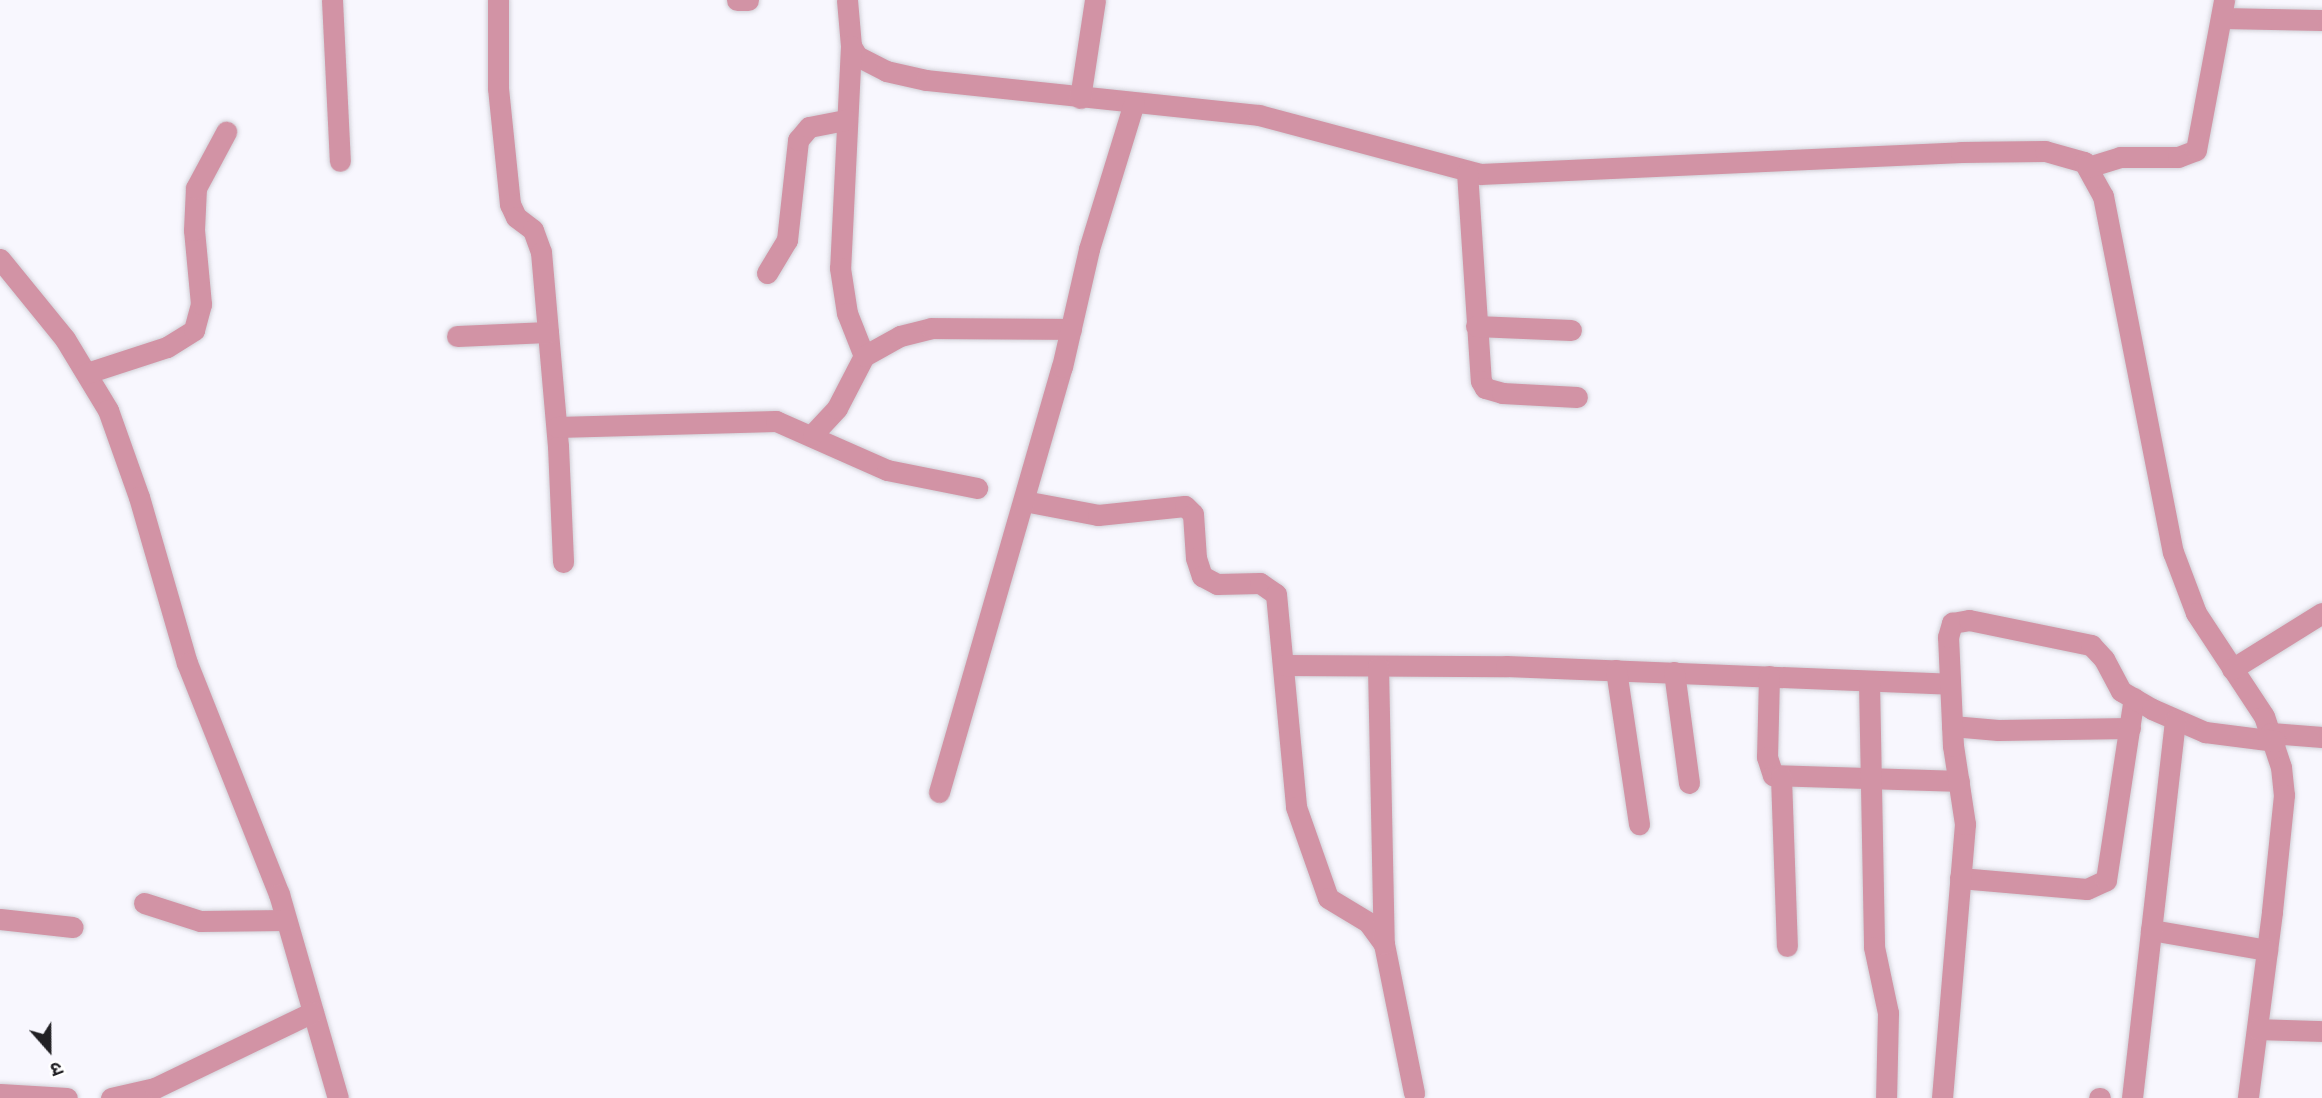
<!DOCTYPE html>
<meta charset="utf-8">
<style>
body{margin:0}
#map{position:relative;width:2322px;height:1098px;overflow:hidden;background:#f8f7fe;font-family:"Fira Sans Condensed","Noto Sans Devanagari",sans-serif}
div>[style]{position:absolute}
.roads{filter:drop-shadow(0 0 2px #d1d0d7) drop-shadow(0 0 2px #d1d0d7)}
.minor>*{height:21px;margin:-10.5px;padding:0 10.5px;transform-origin:10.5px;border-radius:10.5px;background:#d293a5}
span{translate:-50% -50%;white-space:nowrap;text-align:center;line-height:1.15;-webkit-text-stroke:5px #fff;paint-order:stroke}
.north{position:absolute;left:14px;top:1014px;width:70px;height:70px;-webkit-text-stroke:5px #fff;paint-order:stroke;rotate:159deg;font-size:19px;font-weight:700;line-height:28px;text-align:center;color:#212024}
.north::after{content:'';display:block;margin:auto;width:24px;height:32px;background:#212024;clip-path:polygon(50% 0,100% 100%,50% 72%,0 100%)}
</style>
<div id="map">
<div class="roads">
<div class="minor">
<div style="left:332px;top:0;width:161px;rotate:87.2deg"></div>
<div style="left:498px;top:0;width:88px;rotate:90deg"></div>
<div style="left:498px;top:88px;width:117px;rotate:84.1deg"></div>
<div style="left:510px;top:204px;width:14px;rotate:65deg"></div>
<div style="left:516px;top:217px;width:21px;rotate:37deg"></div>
<div style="left:533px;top:230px;width:23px;rotate:70deg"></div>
<div style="left:541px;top:252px;width:195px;rotate:85deg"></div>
<div style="left:558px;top:446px;width:116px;rotate:87.5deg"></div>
<div style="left:737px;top:0;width:11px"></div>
<div style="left:847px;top:0;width:46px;rotate:85deg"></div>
<div style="left:851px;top:46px;width:12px;rotate:59deg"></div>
<div style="left:857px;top:56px;width:33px;rotate:27deg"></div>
<div style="left:886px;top:71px;width:41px;rotate:12.7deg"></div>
<div style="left:926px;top:80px;width:335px;rotate:6deg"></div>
<div style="left:1259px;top:115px;width:229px;rotate:14.9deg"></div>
<div style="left:1480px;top:174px;width:482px;rotate:-2.6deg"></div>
<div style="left:1961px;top:152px;width:84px;rotate:-0.7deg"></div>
<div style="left:2045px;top:151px;width:41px;rotate:15.8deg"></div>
<div style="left:2084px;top:162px;width:39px;rotate:61deg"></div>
<div style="left:2103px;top:196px;width:363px;rotate:78.9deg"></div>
<div style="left:2173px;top:552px;width:65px;rotate:69.3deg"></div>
<div style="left:2196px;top:613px;width:123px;rotate:56.6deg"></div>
<div style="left:2264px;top:716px;width:54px;rotate:71.6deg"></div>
<div style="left:2281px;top:767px;width:28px;rotate:84deg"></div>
<div style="left:2284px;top:795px;width:118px;rotate:95.9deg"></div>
<div style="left:2272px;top:912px;width:188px;rotate:97.4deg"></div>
<div style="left:2221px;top:18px;width:101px;rotate:1.1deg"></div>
<div style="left:851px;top:46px;width:222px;rotate:92.8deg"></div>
<div style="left:840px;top:268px;width:46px;rotate:81.2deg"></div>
<div style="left:847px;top:313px;width:46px;rotate:68.4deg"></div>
<div style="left:1080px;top:98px;width:99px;rotate:-81.3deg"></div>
<div style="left:2088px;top:167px;width:34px;rotate:-17deg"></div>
<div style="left:2120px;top:157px;width:58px"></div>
<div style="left:2178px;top:157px;width:19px;rotate:-21deg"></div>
<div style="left:2196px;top:150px;width:153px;rotate:-79.4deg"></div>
<div style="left:1467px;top:172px;width:209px;rotate:86.2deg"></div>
<div style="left:1481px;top:381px;width:8px;rotate:60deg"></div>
<div style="left:1485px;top:388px;width:18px;rotate:16deg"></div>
<div style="left:1502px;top:393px;width:75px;rotate:3.1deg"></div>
<div style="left:0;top:259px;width:103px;rotate:50.9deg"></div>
<div style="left:65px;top:339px;width:83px;rotate:58.8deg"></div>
<div style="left:108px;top:410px;width:92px;rotate:70.4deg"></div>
<div style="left:139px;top:497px;width:173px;rotate:73.9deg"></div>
<div style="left:187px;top:663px;width:249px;rotate:68.3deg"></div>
<div style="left:279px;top:894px;width:212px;rotate:73.9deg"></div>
<div style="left:767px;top:273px;width:39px;rotate:-59deg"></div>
<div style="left:787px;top:240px;width:101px;rotate:-83.7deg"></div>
<div style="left:798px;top:140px;width:17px;rotate:-50deg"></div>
<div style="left:809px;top:127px;width:38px;rotate:-11deg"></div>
<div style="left:1476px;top:326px;width:95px;rotate:2.4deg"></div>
<div style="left:457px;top:336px;width:91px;rotate:-2.5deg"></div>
<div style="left:87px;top:373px;width:84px;rotate:-18deg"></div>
<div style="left:167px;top:347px;width:32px;rotate:-32deg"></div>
<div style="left:194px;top:330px;width:27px;rotate:-75deg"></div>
<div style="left:201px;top:304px;width:74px;rotate:-95.4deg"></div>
<div style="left:194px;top:230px;width:42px;rotate:-87.3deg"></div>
<div style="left:196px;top:188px;width:64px;rotate:-61.8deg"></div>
<div style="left:557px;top:427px;width:219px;rotate:-1.6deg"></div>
<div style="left:776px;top:421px;width:121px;rotate:23.8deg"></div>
<div style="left:887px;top:470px;width:92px;rotate:11.3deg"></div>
<div style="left:813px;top:434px;width:35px;rotate:-47deg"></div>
<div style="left:837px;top:408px;width:59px;rotate:-62.6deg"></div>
<div style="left:864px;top:356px;width:41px;rotate:-29.1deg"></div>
<div style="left:900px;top:336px;width:32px;rotate:-14deg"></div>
<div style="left:931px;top:328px;width:140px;rotate:0.4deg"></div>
<div style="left:1024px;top:501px;width:75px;rotate:10.7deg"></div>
<div style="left:1098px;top:515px;width:87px;rotate:-5.9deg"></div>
<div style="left:1185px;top:506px;width:11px;rotate:45deg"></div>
<div style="left:1193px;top:514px;width:44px;rotate:86.1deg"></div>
<div style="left:1196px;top:558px;width:19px;rotate:72deg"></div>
<div style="left:1202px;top:576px;width:17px;rotate:28deg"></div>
<div style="left:1217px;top:584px;width:43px;rotate:-1.3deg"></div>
<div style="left:1260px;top:583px;width:19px;rotate:35deg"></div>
<div style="left:1276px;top:594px;width:214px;rotate:84.6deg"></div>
<div style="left:1296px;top:807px;width:96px;rotate:70.6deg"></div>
<div style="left:1328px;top:898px;width:47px;rotate:31deg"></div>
<div style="left:1368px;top:922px;width:27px;rotate:54deg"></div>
<div style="left:1384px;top:944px;width:152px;rotate:78.6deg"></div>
<div style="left:1283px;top:665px;width:223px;rotate:0.3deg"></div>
<div style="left:1506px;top:666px;width:444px;rotate:2.3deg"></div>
<div style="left:1378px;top:667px;width:277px;rotate:88.8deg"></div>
<div style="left:2232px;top:669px;width:106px;rotate:-31.9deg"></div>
<div style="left:1616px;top:670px;width:156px;rotate:81.5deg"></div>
<div style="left:1674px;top:672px;width:112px;rotate:82.3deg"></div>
<div style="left:1769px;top:676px;width:81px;rotate:91.4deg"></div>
<div style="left:1767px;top:757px;width:19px;rotate:72deg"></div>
<div style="left:1773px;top:775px;width:186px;rotate:1.8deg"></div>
<div style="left:1869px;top:682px;width:265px;rotate:88.9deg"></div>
<div style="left:1874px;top:947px;width:67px;rotate:78deg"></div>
<div style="left:1888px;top:1013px;width:85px;rotate:91.3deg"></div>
<div style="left:1952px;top:726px;width:46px;rotate:5deg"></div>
<div style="left:1998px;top:730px;width:132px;rotate:-0.9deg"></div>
<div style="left:2271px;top:733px;width:51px;rotate:4.5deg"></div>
<div style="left:1781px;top:777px;width:169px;rotate:88deg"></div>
<div style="left:939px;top:792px;width:442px;rotate:-73.9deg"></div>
<div style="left:1062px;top:367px;width:121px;rotate:-77.1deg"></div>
<div style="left:1089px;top:249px;width:153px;rotate:-72.9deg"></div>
<div style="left:1960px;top:878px;width:127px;rotate:5deg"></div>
<div style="left:2087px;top:889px;width:21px;rotate:-25deg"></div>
<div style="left:2106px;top:880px;width:184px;rotate:-81.3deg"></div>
<div style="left:144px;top:903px;width:59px;rotate:17.8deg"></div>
<div style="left:200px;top:921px;width:86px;rotate:-0.7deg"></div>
<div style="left:0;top:919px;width:73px;rotate:6.3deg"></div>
<div style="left:2151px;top:930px;width:118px;rotate:9.8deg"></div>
<div style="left:2257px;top:1029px;width:65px;rotate:1.8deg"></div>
<div style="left:0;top:1094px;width:67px;rotate:3.4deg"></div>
<div style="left:111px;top:1098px;width:45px;rotate:-12.8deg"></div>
<div style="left:155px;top:1088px;width:175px;rotate:-25.7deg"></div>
<div style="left:1942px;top:1098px;width:275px;rotate:-85.2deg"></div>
<div style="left:1965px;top:824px;width:79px;rotate:-98.7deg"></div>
<div style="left:1953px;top:746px;width:109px;rotate:-92.6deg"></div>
<div style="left:1948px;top:637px;width:15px;rotate:-74deg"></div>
<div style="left:1952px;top:623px;width:17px;rotate:-10deg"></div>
<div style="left:1969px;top:620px;width:125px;rotate:11.6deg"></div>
<div style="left:2091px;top:645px;width:19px;rotate:47deg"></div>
<div style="left:2104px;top:659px;width:36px;rotate:62deg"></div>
<div style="left:2121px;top:691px;width:36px;rotate:30deg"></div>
<div style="left:2152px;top:709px;width:58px;rotate:23.5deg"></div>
<div style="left:2205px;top:732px;width:71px;rotate:7.3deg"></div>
<div style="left:2099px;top:1098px;width:1px"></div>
<div style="left:2132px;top:1098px;width:380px;rotate:-83.5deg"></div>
</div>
</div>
<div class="north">उ</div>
</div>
